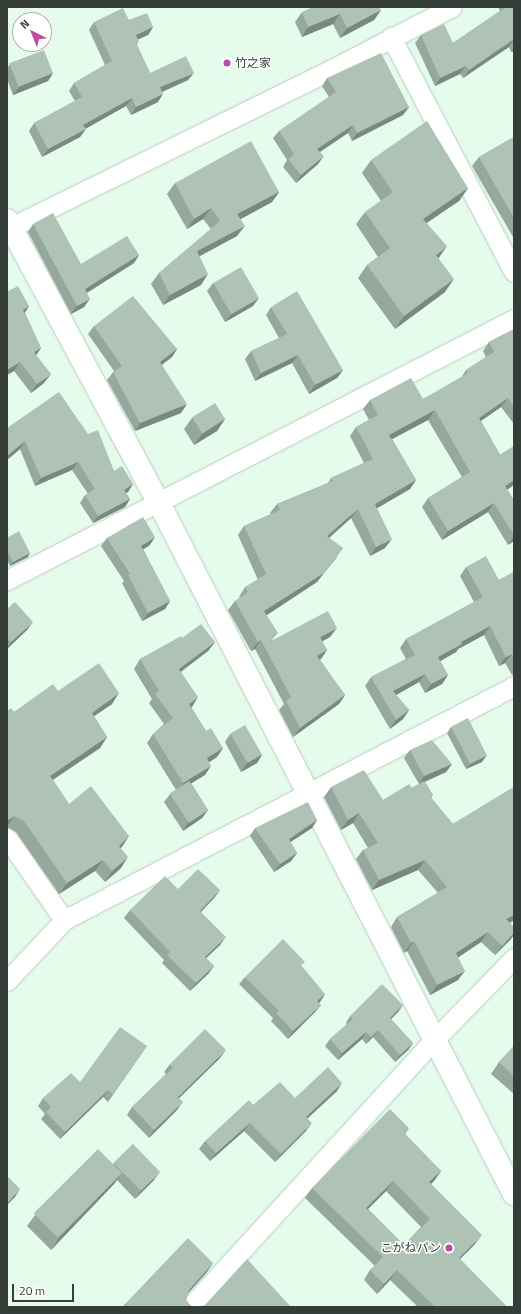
<!DOCTYPE html>
<meta charset="utf-8">
<style>
body{margin:0}
#map{position:relative;width:521px;height:1314px;overflow:hidden;background:#e5fced;font-family:"Titillium Web","Noto Sans JP",sans-serif}
div>[style]{position:absolute}
.roads{filter:drop-shadow(0 0 1px #b7cdbf) drop-shadow(0 0 1px #b7cdbf)}
.minor>*{height:19px;margin:-9.5px;padding:0 9.5px;transform-origin:9.5px;border-radius:9.5px;background:#fff}
.tertiary>*{height:22px;margin:-11px;padding:0 11px;transform-origin:11px;border-radius:11px;background:#fff}
.wall>*{inset:0;background:#96a89d}
.shaded-wall>*{inset:0;background:#7a887f}
.building>*{inset:0;background:#aec3b6;transform-origin:0 0}
.dots>*{width:11px;height:11px;translate:-50% -50%;box-sizing:border-box;border:2px solid #fff;border-radius:50%}
span{translate:-50% -50%;white-space:nowrap;text-align:center;line-height:1.15;-webkit-text-stroke:3px #fff;paint-order:stroke}
.poi-label{font-size:12px;color:#343d37}
.left{translate:0 -50%;text-align:left}
.right{translate:-100% -50%;text-align:right}
.frame{position:absolute;inset:0;border:8px solid #343d37;pointer-events:none}
.north{position:absolute;left:12px;top:12px;width:40px;height:40px;box-sizing:border-box;background:#fff;border:1px solid #aeb1af;border-radius:50%;rotate:317deg;font-size:11px;font-weight:700;line-height:16px;text-align:center;color:#343d37}
.north::after{content:'';display:block;margin:auto;width:14px;height:18px;background:#bd49a2;clip-path:polygon(50% 0,100% 100%,50% 72%,0 100%)}
.scale{position:absolute;left:12px;top:1284px;width:62px;height:18px;box-sizing:border-box;border:2px solid #343d37;border-top:0;padding-left:5px;font-size:12px;line-height:14px;white-space:nowrap;color:#343d37;-webkit-text-stroke:3px #fff;paint-order:stroke}
</style>
<div id="map">
<div class="roads">
<div class="minor">
<div style="left:391px;top:37px;width:265px;rotate:62.4deg"></div>
<div style="left:7px;top:229px;width:360px;rotate:-26.2deg"></div>
<div style="left:330px;top:70px;width:137px;rotate:-27.3deg"></div>
<div style="left:7px;top:580px;width:570px;rotate:-27.24deg"></div>
<div style="left:7px;top:838px;width:100px;rotate:55.2deg"></div>
<div style="left:7px;top:981px;width:83px;rotate:-46.9deg"></div>
<div style="left:64px;top:920px;width:507px;rotate:-27.47deg"></div>
<div style="left:190px;top:1307px;width:362px;rotate:-47.6deg"></div>
<div style="left:434px;top:1040px;width:115px;rotate:-45.7deg"></div>
</div>
<div class="tertiary">
<div style="left:7px;top:220px;width:321px;rotate:61.8deg"></div>
<div style="left:159px;top:503px;width:777px;rotate:62.81deg"></div>
</div>
</div>
<div class="wall">
<div style="clip-path:polygon(498px 7px,514px 7px,514px 51px,511px 52px,509px 47px,463px 78px,460px 74px,435px 86px,415px 43px,421px 35px,453px 43px,500px 11px)"></div>
<div style="clip-path:polygon(381px 10px,374px 20px,340px 38px,333px 24px,302px 37px,295px 22px,302px 12px)"></div>
<div style="clip-path:polygon(129px 20px,153px 27px,148px 35px,138px 39px,137px 45px,150px 73px,188px 80px,162px 92px,158px 102px,131px 115px,126px 106px,85px 129px,80px 137px,42px 157px,29px 131px,34px 123px,75px 101px,69px 91px,74px 83px,105px 65px,89px 30px,94px 22px)"></div>
<div style="clip-path:polygon(10px 64px,53px 73px,48px 81px,13px 95px,7px 79px,7px 68px)"></div>
<div style="clip-path:polygon(327px 78px,409px 107px,403px 115px,352px 141px,348px 133px,320px 152px,318px 164px,296px 183px,283px 167px,287px 160px,273px 138px,279px 131px,329px 97px,322px 86px)"></div>
<div style="clip-path:polygon(514px 137px,514px 236px,513px 237px,472px 166px,479px 157px)"></div>
<div style="clip-path:polygon(371px 160px,468px 188px,459px 201px,427px 223px,438px 258px,445px 292px,395px 329px,358px 278px,367px 265px,378px 257px,356px 224px,365px 212px,381px 201px,362px 173px)"></div>
<div style="clip-path:polygon(175px 183px,279px 192px,272px 202px,240px 219px,237px 236px,199px 256px,201px 285px,163px 305px,151px 284px,159px 273px,211px 229px,203px 219px,187px 229px,167px 194px)"></div>
<div style="clip-path:polygon(33px 224px,81px 264px,139px 255px,134px 263px,87px 293px,84px 307px,71px 314px,28px 232px)"></div>
<div style="clip-path:polygon(213px 283px,253px 306px,225px 322px,207px 291px)"></div>
<div style="clip-path:polygon(7px 289px,8px 291px,29px 306px,25px 313px,41px 348px,36px 355px,44px 383px,31px 393px,14px 371px,7px 375px)"></div>
<div style="clip-path:polygon(271px 307px,343px 370px,337px 378px,309px 394px,292px 363px,255px 381px,245px 359px,251px 351px,279px 338px,266px 315px)"></div>
<div style="clip-path:polygon(94px 326px,177px 349px,172px 357px,162px 365px,181px 413px,135px 431px,107px 380px,114px 371px,88px 334px)"></div>
<div style="clip-path:polygon(514px 329px,514px 424px,501px 407px,481px 421px,500px 455px,514px 446px,514px 485px,507px 490px,514px 500px,514px 541px,508px 545px,488px 512px,442px 540px,422px 507px,428px 498px,462px 477px,428px 420px,392px 439px,416px 480px,410px 489px,377px 508px,385px 548px,370px 556px,351px 518px,329px 538px,337px 557px,317px 582px,266px 615px,272px 641px,330px 637px,322px 641px,327px 650px,320px 660px,345px 695px,339px 704px,293px 737px,279px 710px,284px 704px,255px 649px,251px 651px,228px 610px,235px 601px,240px 598px,239px 597px,245px 587px,258px 580px,238px 535px,244px 526px,271px 514px,270px 513px,277px 504px,328px 483px,331px 478px,364px 463px,350px 436px,356px 427px,369px 420px,363px 409px,370px 400px,423px 399px,461px 378px,466px 370px,486px 357px,483px 351px,489px 342px)"></div>
<div style="clip-path:polygon(192px 418px,225px 419px,217px 431px,194px 445px,184px 429px)"></div>
<div style="clip-path:polygon(7px 428px,88px 434px,114px 471px,133px 484px,128px 492px,126px 493px,130px 499px,125px 507px,93px 523px,80px 503px,85px 495px,88px 494px,72px 470px,35px 486px,20px 449px,7px 460px)"></div>
<div style="clip-path:polygon(7px 538px,28px 557px,10px 566px,7px 560px)"></div>
<div style="clip-path:polygon(107px 538px,150px 545px,143px 549px,170px 601px,165px 609px,142px 621px,122px 583px,124px 581px,101px 546px)"></div>
<div style="clip-path:polygon(466px 567px,499px 580px,514px 572px,514px 674px,512px 675px,505px 663px,499px 666px,484px 635px,458px 649px,456px 652px,440px 661px,448px 675px,442px 684px,425px 693px,419px 682px,396px 695px,409px 710px,403px 719px,390px 729px,365px 686px,371px 677px,406px 659px,400px 648px,406px 639px,474px 602px,460px 576px)"></div>
<div style="clip-path:polygon(7px 609px,27px 630px,7px 649px)"></div>
<div style="clip-path:polygon(182px 638px,215px 642px,208px 651px,181px 672px,191px 707px,206px 731px,223px 748px,217px 757px,209px 762px,205px 775px,191px 783px,208px 810px,202px 818px,183px 831px,164px 802px,170px 794px,176px 790px,147px 743px,153px 734px,164px 724px,149px 703px,152px 699px,134px 669px,140px 659px)"></div>
<div style="clip-path:polygon(58px 691px,112px 704px,94px 716px,107px 737px,100px 748px,53px 780px,69px 804px,129px 836px,120px 848px,121px 868px,105px 882px,95px 871px,59px 894px,16px 832px,7px 827px,7px 711px,14px 712px)"></div>
<div style="clip-path:polygon(451px 727px,482px 762px,466px 769px,447px 733px)"></div>
<div style="clip-path:polygon(230px 734px,262px 755px,257px 763px,241px 772px,225px 742px)"></div>
<div style="clip-path:polygon(410px 750px,452px 764px,446px 772px,425px 782px,433px 795px,431px 798px,453px 824px,514px 787px,514px 920px,510px 923px,514px 935px,510px 940px,495px 955px,481px 942px,458px 957px,458px 980px,430px 995px,407px 951px,404px 953px,391px 927px,397px 917px,438px 893px,418px 870px,372px 890px,356px 859px,363px 850px,368px 848px,353px 823px,341px 830px,324px 797px,331px 787px,383px 800px,412px 788px,419px 784px,404px 758px)"></div>
<div style="clip-path:polygon(317px 820px,312px 828px,290px 842px,297px 853px,291px 861px,274px 872px,250px 836px,255px 828px)"></div>
<div style="clip-path:polygon(178px 889px,220px 890px,214px 898px,201px 912px,220px 945px,206px 958px,214px 966px,208px 974px,190px 991px,162px 963px,164px 960px,124px 918px,130px 910px)"></div>
<div style="clip-path:polygon(245px 977px,325px 994px,319px 1003px,321px 1005px,315px 1012px,288px 1039px,271px 1021px,273px 1018px,239px 984px)"></div>
<div style="clip-path:polygon(403px 1005px,398px 1012px,391px 1019px,413px 1043px,408px 1050px,395px 1062px,373px 1037px,366px 1044px,362px 1039px,338px 1060px,325px 1046px,330px 1039px,347px 1024px,346px 1023px,350px 1016px)"></div>
<div style="clip-path:polygon(147px 1046px,108px 1102px,103px 1097px,60px 1139px,41px 1119px,45px 1114px,38px 1106px,43px 1098px,80px 1082px)"></div>
<div style="clip-path:polygon(514px 1046px,514px 1094px,491px 1074px,499px 1062px)"></div>
<div style="clip-path:polygon(220px 1058px,179px 1098px,177px 1110px,149px 1138px,127px 1115px,132px 1107px,166px 1074px,164px 1072px,170px 1064px)"></div>
<div style="clip-path:polygon(337px 1091px,307px 1119px,306px 1131px,275px 1162px,244px 1131px,210px 1161px,199px 1149px,205px 1141px,253px 1105px)"></div>
<div style="clip-path:polygon(evenodd,409px 1128px,405px 1134px,441px 1171px,434px 1181px,431px 1184px,475px 1244px,460px 1259px,507px 1307px,418px 1307px,390px 1280px,377px 1294px,364px 1280px,370px 1270px,375px 1266px,305px 1198px,312px 1188px,409px 1128px,386px 1191px,421px 1227px,404px 1245px,368px 1209px,386px 1191px)"></div>
<div style="clip-path:polygon(133px 1144px,154px 1180px,135px 1199px,117px 1180px,114px 1184px,51px 1250px,27px 1226px,35px 1215px,113px 1164px)"></div>
<div style="clip-path:polygon(213px 1263px,206px 1273px,188px 1293px,186px 1300px,190px 1305px,193px 1307px,123px 1307px,125px 1304px)"></div>
</div>
<div class="shaded-wall">
<div style="clip-path:polygon(381px 10px,374px 20px,340px 38px,347px 28px)"></div>
<div style="clip-path:polygon(340px 14px,333px 24px,302px 37px,308px 27px)"></div>
<div style="clip-path:polygon(153px 27px,148px 35px,130px 43px,136px 35px)"></div>
<div style="clip-path:polygon(514px 39px,509px 47px,463px 78px,469px 70px)"></div>
<div style="clip-path:polygon(514px 47px,514px 51px,511px 52px)"></div>
<div style="clip-path:polygon(466px 66px,460px 74px,435px 86px,440px 78px)"></div>
<div style="clip-path:polygon(53px 73px,48px 81px,13px 95px,19px 87px)"></div>
<div style="clip-path:polygon(194px 73px,188px 80px,155px 95px,160px 87px)"></div>
<div style="clip-path:polygon(163px 94px,158px 102px,131px 115px,136px 107px)"></div>
<div style="clip-path:polygon(132px 98px,126px 106px,78px 133px,83px 125px)"></div>
<div style="clip-path:polygon(409px 107px,403px 115px,352px 141px,357px 133px)"></div>
<div style="clip-path:polygon(353px 125px,348px 133px,312px 157px,317px 149px)"></div>
<div style="clip-path:polygon(86px 129px,80px 137px,42px 157px,48px 149px)"></div>
<div style="clip-path:polygon(324px 156px,318px 164px,296px 183px,301px 175px)"></div>
<div style="clip-path:polygon(468px 188px,459px 201px,414px 231px,423px 219px)"></div>
<div style="clip-path:polygon(279px 192px,272px 202px,230px 225px,237px 214px)"></div>
<div style="clip-path:polygon(211px 208px,203px 219px,187px 229px,194px 219px)"></div>
<div style="clip-path:polygon(245px 226px,237px 236px,189px 262px,197px 251px)"></div>
<div style="clip-path:polygon(447px 246px,438px 259px,436px 255px)"></div>
<div style="clip-path:polygon(139px 255px,134px 263px,80px 297px,85px 289px)"></div>
<div style="clip-path:polygon(208px 274px,201px 285px,163px 305px,170px 295px)"></div>
<div style="clip-path:polygon(454px 279px,445px 292px,395px 329px,404px 316px)"></div>
<div style="clip-path:polygon(259px 298px,253px 306px,225px 322px,231px 314px)"></div>
<div style="clip-path:polygon(90px 299px,84px 307px,71px 314px,77px 306px)"></div>
<div style="clip-path:polygon(29px 306px,23px 315px,23px 310px)"></div>
<div style="clip-path:polygon(41px 348px,35px 357px,34px 352px)"></div>
<div style="clip-path:polygon(177px 349px,172px 357px,154px 370px,160px 362px)"></div>
<div style="clip-path:polygon(298px 355px,292px 363px,255px 381px,261px 373px)"></div>
<div style="clip-path:polygon(20px 362px,14px 371px,7px 375px,7px 370px)"></div>
<div style="clip-path:polygon(343px 370px,337px 378px,309px 394px,315px 385px)"></div>
<div style="clip-path:polygon(51px 374px,44px 383px,31px 393px,37px 384px)"></div>
<div style="clip-path:polygon(508px 398px,501px 407px,472px 427px,479px 418px)"></div>
<div style="clip-path:polygon(187px 404px,181px 413px,135px 431px,140px 423px)"></div>
<div style="clip-path:polygon(435px 410px,428px 420px,383px 444px,389px 435px)"></div>
<div style="clip-path:polygon(225px 419px,217px 431px,194px 445px,202px 434px)"></div>
<div style="clip-path:polygon(25px 441px,20px 449px,7px 460px,7px 456px)"></div>
<div style="clip-path:polygon(78px 462px,72px 470px,35px 486px,41px 478px)"></div>
<div style="clip-path:polygon(416px 480px,410px 489px,369px 513px,375px 504px)"></div>
<div style="clip-path:polygon(514px 480px,514px 485px,499px 495px,505px 486px)"></div>
<div style="clip-path:polygon(133px 484px,128px 492px,119px 498px,124px 490px)"></div>
<div style="clip-path:polygon(130px 499px,125px 507px,93px 523px,98px 516px)"></div>
<div style="clip-path:polygon(494px 503px,488px 512px,442px 540px,448px 531px)"></div>
<div style="clip-path:polygon(358px 509px,351px 518px,321px 545px,327px 536px)"></div>
<div style="clip-path:polygon(514px 536px,514px 541px,508px 545px)"></div>
<div style="clip-path:polygon(155px 537px,150px 545px,136px 554px,141px 546px)"></div>
<div style="clip-path:polygon(392px 539px,385px 548px,370px 556px,376px 547px)"></div>
<div style="clip-path:polygon(343px 548px,317px 582px,258px 621px,264px 611px)"></div>
<div style="clip-path:polygon(30px 553px,28px 557px,10px 566px,13px 562px)"></div>
<div style="clip-path:polygon(170px 601px,165px 609px,142px 621px,148px 613px)"></div>
<div style="clip-path:polygon(33px 622px,27px 630px,7px 649px,11px 642px)"></div>
<div style="clip-path:polygon(490px 626px,484px 635px,458px 649px,456px 652px,432px 666px,438px 657px,461px 642px)"></div>
<div style="clip-path:polygon(337px 628px,330px 637px,314px 646px,320px 637px)"></div>
<div style="clip-path:polygon(261px 640px,255px 649px,251px 651px,258px 642px)"></div>
<div style="clip-path:polygon(215px 642px,208px 651px,172px 678px,179px 669px)"></div>
<div style="clip-path:polygon(327px 650px,321px 659px,311px 665px,317px 656px)"></div>
<div style="clip-path:polygon(512px 654px,505px 663px,499px 666px,506px 657px)"></div>
<div style="clip-path:polygon(425px 674px,419px 682px,387px 700px,393px 691px)"></div>
<div style="clip-path:polygon(448px 675px,442px 684px,425px 693px,431px 684px)"></div>
<div style="clip-path:polygon(119px 693px,112px 704px,84px 723px,92px 713px)"></div>
<div style="clip-path:polygon(345px 695px,339px 704px,293px 737px,300px 728px)"></div>
<div style="clip-path:polygon(198px 697px,192px 707px,183px 713px,189px 704px)"></div>
<div style="clip-path:polygon(409px 710px,403px 719px,390px 729px,396px 720px)"></div>
<div style="clip-path:polygon(107px 737px,100px 748px,43px 786px,50px 776px)"></div>
<div style="clip-path:polygon(223px 748px,217px 757px,200px 768px,207px 758px)"></div>
<div style="clip-path:polygon(262px 755px,257px 763px,241px 772px,247px 763px)"></div>
<div style="clip-path:polygon(487px 755px,482px 762px,466px 769px,471px 763px)"></div>
<div style="clip-path:polygon(452px 764px,446px 772px,419px 784px,424px 776px)"></div>
<div style="clip-path:polygon(211px 766px,205px 775px,177px 792px,183px 783px)"></div>
<div style="clip-path:polygon(208px 810px,202px 818px,183px 831px,188px 822px)"></div>
<div style="clip-path:polygon(359px 813px,353px 823px,341px 830px,348px 820px)"></div>
<div style="clip-path:polygon(14px 816px,7px 826px,7px 821px)"></div>
<div style="clip-path:polygon(317px 820px,312px 828px,283px 847px,289px 839px)"></div>
<div style="clip-path:polygon(129px 836px,122px 847px,111px 857px,119px 846px)"></div>
<div style="clip-path:polygon(297px 853px,291px 861px,274px 872px,280px 864px)"></div>
<div style="clip-path:polygon(128px 857px,121px 868px,105px 882px,112px 871px)"></div>
<div style="clip-path:polygon(103px 860px,95px 871px,59px 894px,67px 883px)"></div>
<div style="clip-path:polygon(425px 860px,418px 870px,372px 890px,379px 880px)"></div>
<div style="clip-path:polygon(220px 890px,214px 898px,194px 919px,200px 911px)"></div>
<div style="clip-path:polygon(514px 915px,514px 920px,500px 929px,506px 919px)"></div>
<div style="clip-path:polygon(488px 932px,481px 942px,450px 963px,456px 953px)"></div>
<div style="clip-path:polygon(514px 933px,514px 935px,510px 940px,495px 955px,502px 946px)"></div>
<div style="clip-path:polygon(226px 937px,220px 945px,199px 965px,205px 957px)"></div>
<div style="clip-path:polygon(414px 941px,407px 951px,404px 953px,411px 943px)"></div>
<div style="clip-path:polygon(214px 966px,208px 974px,190px 991px,196px 983px)"></div>
<div style="clip-path:polygon(465px 971px,458px 980px,430px 995px,437px 985px)"></div>
<div style="clip-path:polygon(325px 994px,320px 1002px,312px 1009px,317px 1001px)"></div>
<div style="clip-path:polygon(321px 1005px,315px 1012px,288px 1039px,293px 1031px)"></div>
<div style="clip-path:polygon(403px 1005px,398px 1012px,385px 1025px,390px 1018px)"></div>
<div style="clip-path:polygon(378px 1030px,373px 1037px,366px 1044px,371px 1037px)"></div>
<div style="clip-path:polygon(366px 1032px,362px 1039px,338px 1060px,342px 1053px)"></div>
<div style="clip-path:polygon(413px 1043px,408px 1050px,395px 1062px,400px 1055px)"></div>
<div style="clip-path:polygon(226px 1050px,220px 1058px,172px 1105px,178px 1097px)"></div>
<div style="clip-path:polygon(342px 1083px,337px 1091px,300px 1125px,306px 1117px)"></div>
<div style="clip-path:polygon(108px 1090px,103px 1097px,60px 1139px,65px 1132px)"></div>
<div style="clip-path:polygon(183px 1102px,177px 1110px,149px 1138px,154px 1130px)"></div>
<div style="clip-path:polygon(250px 1123px,244px 1131px,210px 1161px,216px 1153px)"></div>
<div style="clip-path:polygon(312px 1123px,306px 1131px,275px 1162px,281px 1154px)"></div>
<div style="clip-path:polygon(441px 1171px,434px 1181px,422px 1192px,429px 1182px)"></div>
<div style="clip-path:polygon(160px 1172px,154px 1180px,135px 1199px,141px 1191px)"></div>
<div style="clip-path:polygon(122px 1173px,114px 1184px,51px 1250px,59px 1238px)"></div>
<div style="clip-path:polygon(393px 1181px,386px 1191px,359px 1218px,366px 1208px)"></div>
<div style="clip-path:polygon(20px 1189px,15px 1197px,7px 1205px,7px 1203px)"></div>
<div style="clip-path:polygon(482px 1235px,475px 1244px,452px 1267px,459px 1258px)"></div>
<div style="clip-path:polygon(213px 1263px,206px 1273px,182px 1300px,189px 1290px)"></div>
<div style="clip-path:polygon(397px 1270px,390px 1280px,377px 1294px,384px 1284px)"></div>
</div>
<div class="building">
<div style="clip-path:polygon(313px 7px,379px 7px,381px 10px,347px 28px,340px 14px,308px 27px,302px 12px)"></div>
<div style="clip-path:polygon(506px 7px,514px 7px,514px 39px,469px 70px,466px 66px,440px 78px,421px 35px,444px 24px,453px 43px)"></div>
<div style="clip-path:polygon(123px 8px,129px 20px,147px 13px,153px 27px,136px 35px,139px 42px,136px 43px,150px 73px,186px 56px,194px 73px,160px 87px,163px 94px,136px 107px,132px 98px,83px 125px,86px 129px,48px 149px,34px 123px,82px 97px,74px 83px,112px 61px,94px 22px)"></div>
<div style="left:44px;top:50px;width:25px;height:37px;rotate:69deg"></div>
<div style="clip-path:polygon(381px 53px,409px 107px,357px 133px,353px 125px,317px 149px,324px 156px,301px 175px,288px 159px,294px 154px,279px 131px,336px 92px,327px 78px)"></div>
<div style="clip-path:polygon(427px 121px,468px 188px,423px 219px,447px 246px,436px 255px,454px 279px,404px 316px,367px 265px,390px 248px,365px 212px,393px 192px,371px 160px)"></div>
<div style="clip-path:polygon(514px 137px,514px 218px,479px 157px)"></div>
<div style="clip-path:polygon(251px 141px,279px 192px,237px 214px,245px 226px,197px 251px,208px 274px,170px 295px,159px 273px,220px 221px,211px 208px,194px 219px,175px 183px)"></div>
<div style="clip-path:polygon(53px 213px,81px 264px,127px 236px,139px 255px,85px 289px,90px 299px,77px 306px,33px 224px)"></div>
<div style="left:241px;top:267px;width:36px;height:32px;rotate:60deg"></div>
<div style="clip-path:polygon(18px 286px,29px 306px,23px 310px,41px 348px,34px 352px,51px 374px,37px 384px,20px 362px,7px 370px,7px 341px,8px 341px,7px 339px,7px 289px,8px 291px)"></div>
<div style="clip-path:polygon(297px 291px,343px 370px,315px 385px,298px 355px,261px 373px,251px 351px,287px 334px,271px 307px)"></div>
<div style="clip-path:polygon(133px 296px,177px 349px,160px 362px,187px 404px,140px 423px,113px 372px,122px 366px,94px 326px)"></div>
<div style="clip-path:polygon(514px 329px,514px 407px,508px 398px,479px 418px,500px 455px,514px 446px,514px 480px,505px 486px,514px 500px,514px 535px,494px 503px,448px 531px,428px 498px,470px 472px,435px 410px,389px 435px,416px 480px,375px 504px,392px 539px,376px 547px,358px 509px,327px 536px,343px 548px,324px 573px,264px 611px,278px 633px,271px 641px,328px 611px,337px 628px,320px 637px,327px 650px,317px 656px,345px 695px,300px 728px,286px 701px,291px 697px,261px 640px,258px 642px,235px 601px,248px 592px,245px 587px,266px 574px,244px 526px,280px 510px,277px 504px,333px 481px,331px 478px,373px 459px,356px 427px,378px 415px,370px 400px,411px 378px,423px 399px,468px 373px,466px 370px,494px 352px,489px 342px)"></div>
<div style="clip-path:polygon(59px 392px,88px 434px,98px 430px,114px 471px,122px 466px,133px 484px,124px 490px,130px 499px,98px 516px,85px 495px,95px 489px,78px 462px,41px 478px,25px 441px,7px 456px,7px 428px)"></div>
<div style="left:215px;top:403px;width:19px;height:27px;rotate:58deg"></div>
<div style="clip-path:polygon(143px 517px,155px 537px,141px 546px,170px 601px,148px 613px,128px 575px,130px 574px,107px 538px)"></div>
<div style="clip-path:polygon(19px 531px,30px 553px,13px 562px,7px 551px,7px 538px)"></div>
<div style="clip-path:polygon(486px 556px,499px 580px,514px 572px,514px 658px,512px 654px,506px 657px,490px 626px,461px 642px,462px 644px,438px 657px,448px 675px,431px 684px,425px 674px,393px 691px,409px 710px,396px 720px,371px 677px,415px 655px,406px 639px,483px 597px,466px 567px)"></div>
<div style="clip-path:polygon(15px 602px,33px 622px,11px 642px,7px 638px,7px 609px)"></div>
<div style="clip-path:polygon(201px 624px,215px 642px,179px 669px,198px 697px,189px 704px,206px 731px,211px 728px,223px 748px,207px 758px,211px 766px,183px 783px,153px 734px,173px 718px,155px 694px,159px 691px,140px 659px,181px 636px,182px 638px)"></div>
<div style="clip-path:polygon(99px 663px,119px 693px,92px 713px,107px 737px,50px 776px,69px 804px,91px 786px,129px 836px,119px 846px,128px 857px,112px 871px,103px 860px,67px 883px,24px 821px,14px 816px,7px 821px,7px 711px,11px 708px,14px 712px,53px 684px,58px 691px)"></div>
<div style="left:468px;top:718px;width:42px;height:19px;rotate:63deg"></div>
<div style="left:245px;top:725px;width:34px;height:17px;rotate:60deg"></div>
<div style="clip-path:polygon(432px 740px,452px 764px,424px 776px,410px 750px)"></div>
<div style="clip-path:polygon(364px 770px,383px 800px,409px 784px,412px 788px,424px 781px,433px 795px,430px 796px,453px 824px,514px 787px,514px 915px,506px 919px,514px 927px,514px 933px,502px 946px,488px 932px,456px 953px,465px 971px,437px 985px,414px 941px,411px 943px,397px 917px,447px 887px,425px 860px,379px 880px,363px 850px,378px 843px,359px 813px,348px 820px,331px 787px)"></div>
<div style="left:189px;top:781px;width:35px;height:23px;rotate:57deg"></div>
<div style="clip-path:polygon(308px 802px,317px 820px,289px 839px,297px 853px,280px 864px,255px 828px)"></div>
<div style="clip-path:polygon(198px 869px,220px 890px,200px 911px,226px 937px,205px 957px,214px 966px,196px 983px,167px 955px,170px 952px,130px 910px,165px 876px,178px 889px)"></div>
<div style="clip-path:polygon(283px 939px,305px 962px,301px 965px,325px 994px,317px 1001px,321px 1005px,293px 1031px,276px 1013px,279px 1011px,245px 977px)"></div>
<div style="clip-path:polygon(382px 984px,403px 1005px,390px 1018px,413px 1043px,400px 1055px,378px 1030px,371px 1037px,366px 1032px,342px 1053px,330px 1039px,353px 1019px,350px 1016px)"></div>
<div style="clip-path:polygon(120px 1027px,147px 1046px,113px 1094px,108px 1090px,65px 1132px,46px 1112px,51px 1107px,43px 1098px,71px 1073px,80px 1082px)"></div>
<div style="clip-path:polygon(205px 1029px,226px 1050px,178px 1097px,183px 1102px,154px 1130px,132px 1107px,173px 1068px,170px 1064px)"></div>
<div style="clip-path:polygon(514px 1046px,514px 1076px,499px 1062px)"></div>
<div style="clip-path:polygon(328px 1067px,342px 1083px,306px 1117px,312px 1123px,281px 1154px,250px 1123px,216px 1153px,205px 1141px,249px 1100px,253px 1105px,280px 1082px,295px 1098px)"></div>
<div style="clip-path:polygon(evenodd,390px 1109px,409px 1128px,404px 1133px,441px 1171px,429px 1182px,482px 1235px,459px 1258px,507px 1307px,435px 1307px,397px 1270px,384px 1284px,370px 1270px,383px 1257px,312px 1188px,390px 1109px,393px 1181px,430px 1219px,404px 1245px,366px 1208px,393px 1181px)"></div>
<div style="left:133px;top:1144px;width:39px;height:27px;rotate:46deg"></div>
<div style="left:98px;top:1149px;width:34px;height:91px;rotate:45deg"></div>
<div style="clip-path:polygon(7px 1176px,20px 1189px,7px 1203px)"></div>
<div style="clip-path:polygon(188px 1238px,213px 1263px,189px 1290px,186px 1300px,190px 1305px,193px 1307px,128px 1307px,125px 1304px)"></div>
<div style="clip-path:polygon(247px 1259px,291px 1307px,198px 1307px,205px 1305px)"></div>
</div>
<div class="dots">
<div style="left:227px;top:63px;background:#bd49a2"></div>
<div style="left:449px;top:1248px;background:#bd49a2"></div>
</div>
<div class="poi-label">
<span class="left" style="left:235px;top:63px">竹之家</span>
<span class="right" style="left:441px;top:1248px">こがねパン</span>
</div>
<div class="frame"></div>
<div class="north">N</div>
<div class="scale">20 m</div>
</div>
